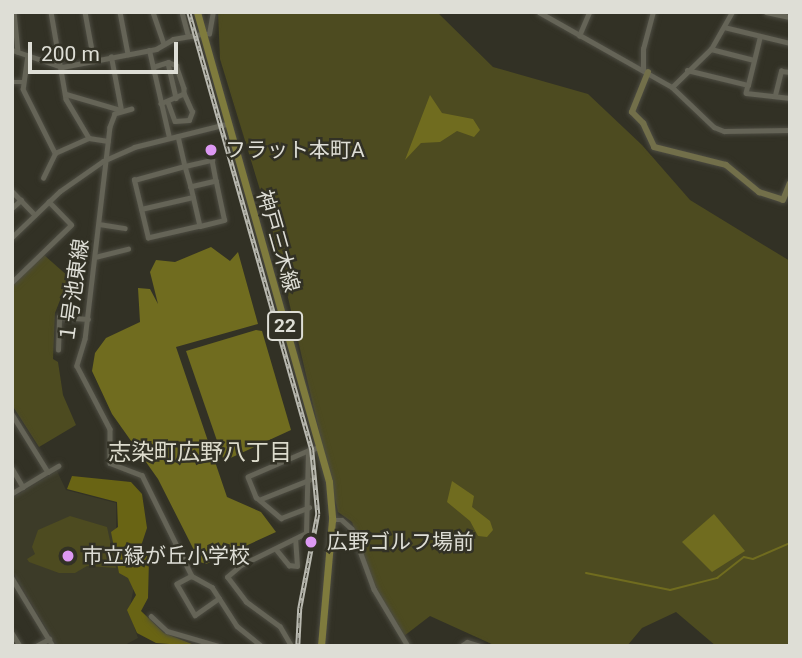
<!DOCTYPE html>
<meta charset="utf-8">
<style>
body{margin:0}
#map{position:relative;width:802px;height:658px;overflow:hidden;background:#323125;font-family:Roboto,"Noto Sans JP",sans-serif}
div>[style]{position:absolute}
.built>*{inset:0;background:#3c3b28}
.green>*{inset:0;background:#4d4b20}
.forest>*{inset:0;background:#696414}
.water>*{inset:0;background:#706c1f}
.stream>*{height:2px;margin:-1px;padding:0 1px;transform-origin:1px;border-radius:1px;background:#706c1f}
.roads{filter:drop-shadow(0 0 2px #4d4c42) drop-shadow(0 0 2px #4d4c42)}
.minor>*{height:4.5px;margin:-2.25px;padding:0 2.25px;transform-origin:2.25px;border-radius:2.25px;background:#656457}
.tertiary>*{height:5px;margin:-2.5px;padding:0 2.5px;transform-origin:2.5px;border-radius:2.5px;background:#656457}
.secondary>*{height:6px;margin:-3px;padding:0 3px;transform-origin:3px;border-radius:3px;background:#726f4a}
.primary>*{height:7px;margin:-3.5px;padding:0 3.5px;transform-origin:3.5px;border-radius:3.5px;background:#7f7b3d}
.rail>*{height:4.5px;margin-top:-2.25px;transform-origin:0;background:repeating-linear-gradient(90deg,#323125 0 5px,#b9b9b0 0 10px);box-sizing:border-box;border-block:2px solid #b9b9b0}
.dots>*{width:19px;height:19px;translate:-50% -50%;box-sizing:border-box;border:4px solid #323125;border-radius:50%}
span{translate:-50% -50%;white-space:nowrap;text-align:center;line-height:1.15;-webkit-text-stroke:5px #323125;paint-order:stroke}
.shield-label span{padding:2px 5px;background:#323125;border:2px solid;border-radius:5px;-webkit-text-stroke-width:0}
.shield-label{font-size:19px;color:#deded6;font-weight:700}
.poi-label{font-size:21px;color:#deded6}
.left{translate:0 -50%;text-align:left}
.street-label{font-size:21px;color:#deded6}
.neighbourhood-label{font-size:23px;color:#dcdbcc}
.frame{position:absolute;inset:0;border:14px solid #deded6;pointer-events:none}
.scale{position:absolute;left:28px;top:42px;width:150px;height:32px;box-sizing:border-box;border:4px solid #deded6;border-top:0;padding-left:9px;font-size:21px;line-height:24px;white-space:nowrap;color:#deded6;-webkit-text-stroke:5px #323125;paint-order:stroke}
</style>
<div id="map">
<div class="built">
<div style="clip-path:polygon(57px 471px,66px 490px,116px 503px,116px 535px,134px 587px,129px 611px,138px 638px,123px 646px,57px 646px,12px 571px,12px 498px)"></div>
</div>
<div class="green">
<div style="clip-path:polygon(218px 12px,437px 12px,493px 67px,588px 94px,642px 145px,690px 200px,790px 261px,790px 646px,716px 646px,676px 612px,642px 628px,627px 646px,496px 646px,430px 616px,404px 636px,375px 587px,352px 522px,338px 512px,272px 229px,220px 59px)"></div>
<div style="clip-path:polygon(44px 255px,69px 277px,55px 313px,53px 359px,58px 362px,63px 395px,76px 425px,39px 447px,12px 405px,12px 286px)"></div>
<div style="clip-path:polygon(70px 516px,107px 527px,116px 568px,87px 566px,75px 573px,59px 573px,29px 562px,27px 559px,35px 554px,32px 547px,38px 530px)"></div>
</div>
<div class="forest">
<div style="clip-path:polygon(72px 476px,131px 482px,142px 494px,147px 528px,141px 546px,149px 559px,148px 598px,141px 611px,164px 633px,197px 646px,156px 643px,137px 633px,127px 610px,136px 595px,128px 578px,119px 573px,111px 532px,118px 527px,117px 502px,67px 489px)"></div>
</div>
<div class="water">
<div style="clip-path:polygon(430px 95px,442px 113px,473px 119px,480px 130px,474px 137px,457px 131px,440px 142px,421px 143px,405px 160px)"></div>
<div style="clip-path:polygon(211px 247px,230px 261px,238px 252px,258px 324px,176px 347px,227px 497px,261px 512px,276px 532px,206px 564px,200px 562px,158px 479px,112px 414px,92px 371px,95px 353px,106px 338px,140px 322px,138px 288px,150px 289px,158px 304px,150px 272px,156px 260px,175px 262px)"></div>
<div style="clip-path:polygon(256px 330px,262px 331px,291px 430px,224px 461px,186px 351px)"></div>
<div style="clip-path:polygon(452px 481px,474px 496px,472px 507px,490px 521px,493px 530px,487px 537px,478px 536px,470px 521px,447px 502px)"></div>
<div style="clip-path:polygon(714px 514px,745px 551px,712px 572px,682px 542px)"></div>
</div>
<div class="stream">
<div style="left:586px;top:573px;width:86px;rotate:11.4deg"></div>
<div style="left:670px;top:590px;width:49px;rotate:-14.3deg"></div>
<div style="left:717px;top:578px;width:34px;rotate:-38deg"></div>
<div style="left:744px;top:557px;width:9px;rotate:13deg"></div>
<div style="left:753px;top:559px;width:40px;rotate:-23.4deg"></div>
</div>
<div class="roads">
<div class="minor">
<div style="left:14px;top:12px;width:40px;rotate:84.3deg"></div>
<div style="left:51px;top:12px;width:88px;rotate:80.2deg"></div>
<div style="left:66px;top:99px;width:45px;rotate:59.5deg"></div>
<div style="left:89px;top:138px;width:19px;rotate:9deg"></div>
<div style="left:85px;top:12px;width:50px;rotate:79.6deg"></div>
<div style="left:120px;top:12px;width:43px;rotate:79.2deg"></div>
<div style="left:153px;top:12px;width:34px;rotate:71deg"></div>
<div style="left:182px;top:12px;width:24px;rotate:75deg"></div>
<div style="left:539px;top:12px;width:153px;rotate:29.4deg"></div>
<div style="left:672px;top:87px;width:58px;rotate:43.6deg"></div>
<div style="left:714px;top:127px;width:11px;rotate:22deg"></div>
<div style="left:724px;top:131px;width:66px;rotate:-0.9deg"></div>
<div style="left:766px;top:12px;width:25px;rotate:12deg"></div>
<div style="left:724px;top:27px;width:68px;rotate:13.6deg"></div>
<div style="left:202px;top:34px;width:7px"></div>
<div style="left:209px;top:34px;width:22px;rotate:-80deg"></div>
<div style="left:579px;top:36px;width:26px;rotate:-67deg"></div>
<div style="left:711px;top:49px;width:44px;rotate:14.3deg"></div>
<div style="left:28px;top:55px;width:34px;rotate:98deg"></div>
<div style="left:23px;top:89px;width:72px;rotate:63.4deg"></div>
<div style="left:55px;top:153px;width:37px;rotate:-24deg"></div>
<div style="left:168px;top:63px;width:36px;rotate:77deg"></div>
<div style="left:153px;top:67px;width:16px;rotate:-18deg"></div>
<div style="left:168px;top:62px;width:9px;rotate:21deg"></div>
<div style="left:176px;top:65px;width:24px;rotate:71deg"></div>
<div style="left:184px;top:88px;width:6px;rotate:90deg"></div>
<div style="left:184px;top:94px;width:25px;rotate:157deg"></div>
<div style="left:643px;top:69px;width:20px;rotate:-90deg"></div>
<div style="left:643px;top:49px;width:38px;rotate:-75deg"></div>
<div style="left:687px;top:70px;width:63px;rotate:13.8deg"></div>
<div style="left:748px;top:85px;width:50px;rotate:-76.2deg"></div>
<div style="left:12px;top:82px;width:12px"></div>
<div style="left:748px;top:85px;width:8px;rotate:104deg"></div>
<div style="left:746px;top:93px;width:44px;rotate:6.5deg"></div>
<div style="left:672px;top:87px;width:54px;rotate:-44.3deg"></div>
<div style="left:711px;top:49px;width:43px;rotate:-60.4deg"></div>
<div style="left:66px;top:94px;width:57px;rotate:16.2deg"></div>
<div style="left:121px;top:110px;width:54px;rotate:-100.7deg"></div>
<div style="left:775px;top:95px;width:25px;rotate:-76deg"></div>
<div style="left:781px;top:71px;width:9px;rotate:6deg"></div>
<div style="left:168px;top:102px;width:20px;rotate:70deg"></div>
<div style="left:175px;top:121px;width:14px;rotate:-4deg"></div>
<div style="left:189px;top:120px;width:9px;rotate:-69deg"></div>
<div style="left:192px;top:112px;width:20px;rotate:-114deg"></div>
<div style="left:132px;top:109px;width:18px;rotate:164deg"></div>
<div style="left:115px;top:114px;width:14px;rotate:111deg"></div>
<div style="left:110px;top:127px;width:213px;rotate:96.7deg"></div>
<div style="left:85px;top:339px;width:28px;rotate:107deg"></div>
<div style="left:77px;top:366px;width:71px;rotate:62.4deg"></div>
<div style="left:110px;top:429px;width:34px;rotate:90deg"></div>
<div style="left:110px;top:463px;width:34px;rotate:21deg"></div>
<div style="left:142px;top:475px;width:113px;rotate:63.7deg"></div>
<div style="left:192px;top:576px;width:23px;rotate:29deg"></div>
<div style="left:212px;top:587px;width:46px;rotate:57.3deg"></div>
<div style="left:237px;top:626px;width:32px;rotate:39deg"></div>
<div style="left:178px;top:136px;width:31px;rotate:77deg"></div>
<div style="left:185px;top:166px;width:22px;rotate:74deg"></div>
<div style="left:191px;top:187px;width:40px;rotate:77deg"></div>
<div style="left:200px;top:226px;width:53px;rotate:167deg"></div>
<div style="left:148px;top:238px;width:60px;rotate:-103.6deg"></div>
<div style="left:134px;top:180px;width:53px;rotate:-15.4deg"></div>
<div style="left:185px;top:166px;width:28px;rotate:-13deg"></div>
<div style="left:212px;top:160px;width:21px;rotate:79deg"></div>
<div style="left:216px;top:181px;width:26px;rotate:167deg"></div>
<div style="left:43px;top:178px;width:28px;rotate:-64deg"></div>
<div style="left:12px;top:191px;width:33px;rotate:46deg"></div>
<div style="left:12px;top:208px;width:12px;rotate:-42deg"></div>
<div style="left:141px;top:209px;width:53px;rotate:-13deg"></div>
<div style="left:99px;top:224px;width:26px;rotate:9deg"></div>
<div style="left:200px;top:226px;width:25px;rotate:-14deg"></div>
<div style="left:224px;top:220px;width:40px;rotate:-102deg"></div>
<div style="left:95px;top:257px;width:34px;rotate:-14deg"></div>
<div style="left:12px;top:282px;width:82px;rotate:-44deg"></div>
<div style="left:71px;top:225px;width:32px;rotate:-134deg"></div>
<div style="left:58px;top:350px;width:33px;rotate:-88deg"></div>
<div style="left:59px;top:317px;width:29px;rotate:4deg"></div>
<div style="left:12px;top:414px;width:68px;rotate:58.2deg"></div>
<div style="left:48px;top:472px;width:42px;rotate:148.6deg"></div>
<div style="left:308px;top:451px;width:65px;rotate:156.6deg"></div>
<div style="left:248px;top:477px;width:22px;rotate:68deg"></div>
<div style="left:256px;top:497px;width:33px;rotate:40deg"></div>
<div style="left:281px;top:518px;width:30px;rotate:-21deg"></div>
<div style="left:12px;top:468px;width:22px;rotate:60deg"></div>
<div style="left:48px;top:472px;width:12px;rotate:-31deg"></div>
<div style="left:261px;top:499px;width:52px;rotate:-21.6deg"></div>
<div style="left:332px;top:520px;width:10px"></div>
<div style="left:342px;top:520px;width:13px;rotate:42deg"></div>
<div style="left:352px;top:529px;width:64px;rotate:69.9deg"></div>
<div style="left:374px;top:589px;width:66px;rotate:59.2deg"></div>
<div style="left:276px;top:549px;width:21px;rotate:51deg"></div>
<div style="left:289px;top:565px;width:8px;rotate:7deg"></div>
<div style="left:297px;top:566px;width:26px;rotate:-94deg"></div>
<div style="left:192px;top:576px;width:17px;rotate:152deg"></div>
<div style="left:177px;top:584px;width:36px;rotate:60deg"></div>
<div style="left:195px;top:615px;width:29px;rotate:-35deg"></div>
<div style="left:12px;top:578px;width:79px;rotate:58.9deg"></div>
<div style="left:151px;top:616px;width:22px;rotate:43deg"></div>
<div style="left:167px;top:631px;width:54px;rotate:16.1deg"></div>
<div style="left:12px;top:633px;width:15px;rotate:58deg"></div>
<div style="left:36px;top:646px;width:15px;rotate:-28deg"></div>
<div style="left:291px;top:646px;width:22px;rotate:-120deg"></div>
<div style="left:280px;top:627px;width:42px;rotate:-143.7deg"></div>
<div style="left:246px;top:602px;width:31px;rotate:-127deg"></div>
<div style="left:227px;top:577px;width:18px;rotate:-41deg"></div>
<div style="left:241px;top:565px;width:72px;rotate:-26.2deg"></div>
<div style="left:306px;top:533px;width:82px;rotate:-88.6deg"></div>
<div style="left:308px;top:451px;width:12px;rotate:-20deg"></div>
<div style="left:461px;top:646px;width:7px;rotate:-34deg"></div>
<div style="left:467px;top:642px;width:14px;rotate:17deg"></div>
</div>
<div class="tertiary">
<div style="left:12px;top:50px;width:53px;rotate:18.8deg"></div>
<div style="left:62px;top:67px;width:96px;rotate:-10.8deg"></div>
<div style="left:156px;top:49px;width:20px;rotate:-30deg"></div>
<div style="left:173px;top:39px;width:29px;rotate:-10deg"></div>
<div style="left:149px;top:50px;width:89px;rotate:77.1deg"></div>
<div style="left:12px;top:237px;width:66px;rotate:-43.8deg"></div>
<div style="left:60px;top:191px;width:52px;rotate:-34.9deg"></div>
<div style="left:103px;top:161px;width:34px;rotate:-24deg"></div>
<div style="left:134px;top:147px;width:95px;rotate:-14deg"></div>
</div>
<div class="secondary">
<div style="left:648px;top:72px;width:43px;rotate:111.8deg"></div>
<div style="left:632px;top:112px;width:16px;rotate:45deg"></div>
<div style="left:643px;top:123px;width:26px;rotate:65deg"></div>
<div style="left:654px;top:147px;width:74px;rotate:14deg"></div>
<div style="left:726px;top:165px;width:43px;rotate:39.3deg"></div>
<div style="left:759px;top:192px;width:25px;rotate:18deg"></div>
<div style="left:783px;top:200px;width:18px;rotate:-68deg"></div>
</div>
<div class="primary">
<div style="left:197px;top:12px;width:488px;rotate:74.3deg"></div>
<div style="left:329px;top:482px;width:38px;rotate:85deg"></div>
<div style="left:332px;top:520px;width:126px;rotate:95deg"></div>
</div>
</div>
<div class="rail">
<div style="left:189px;top:12px;width:455px;rotate:74.3deg"></div>
<div style="left:312px;top:450px;width:64px;rotate:84.6deg"></div>
<div style="left:318px;top:514px;width:96px;rotate:100.8deg"></div>
<div style="left:300px;top:608px;width:38px;rotate:93deg"></div>
</div>
<div class="dots">
<div style="left:211px;top:150px;background:#dd99f3"></div>
<div style="left:311px;top:542px;background:#dd99f3"></div>
<div style="left:68px;top:556px;background:#dd99f3"></div>
</div>
<div class="shield-label">
<span style="left:285px;top:326px">22</span>
</div>
<div class="poi-label">
<span class="left" style="left:225px;top:150px">フラット本町A</span>
<span class="left" style="left:327px;top:542px">広野ゴルフ場前</span>
<span class="left" style="left:82px;top:556px">市立緑が丘小学校</span>
</div>
<div class="street-label">
<span style="left:278px;top:241px;rotate:74deg">神戸三木線</span>
<span style="left:74px;top:291px;rotate:-82deg">１号池東線</span>
</div>
<div class="neighbourhood-label">
<span style="left:200px;top:453px">志染町広野八丁目</span>
</div>
<div class="frame"></div>
<div class="scale">200 m</div>
</div>
